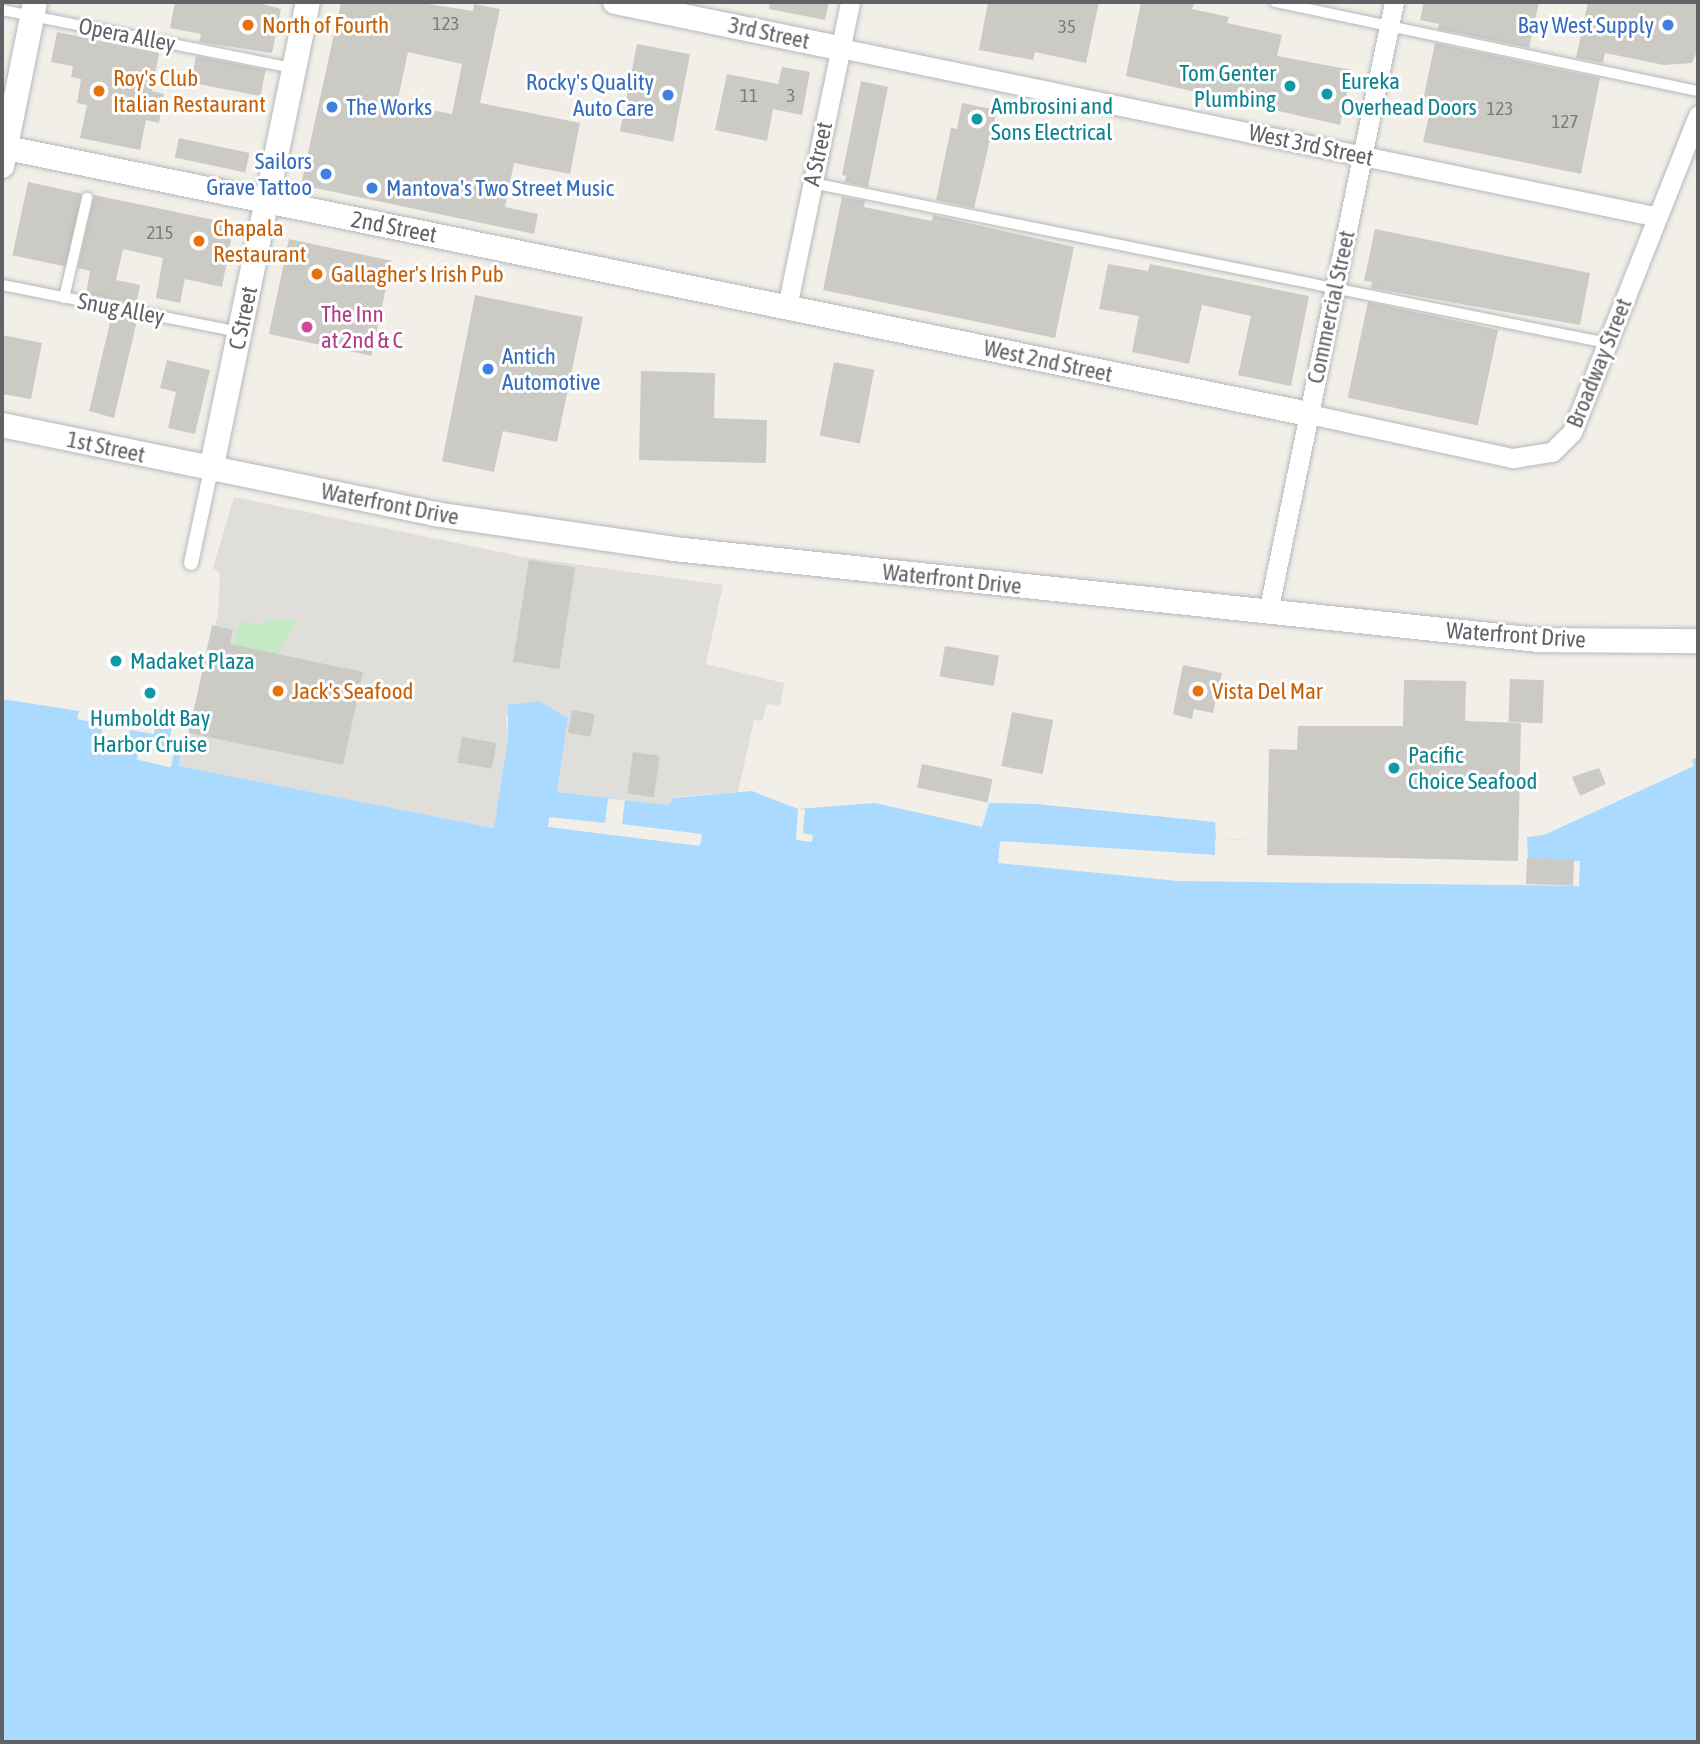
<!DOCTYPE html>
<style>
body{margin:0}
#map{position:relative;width:1700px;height:1744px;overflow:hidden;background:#f1efe8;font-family:"Asap Condensed",sans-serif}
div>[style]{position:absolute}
.industrial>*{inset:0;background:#e0deda}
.green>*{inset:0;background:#c5e8c5}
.water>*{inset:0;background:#aadaff}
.pier>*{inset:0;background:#f1efe8;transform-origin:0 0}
.building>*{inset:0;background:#cccac5;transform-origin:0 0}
.roads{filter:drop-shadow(0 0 2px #b5b8bc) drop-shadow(0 0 2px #b5b8bc)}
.service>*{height:10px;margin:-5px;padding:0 5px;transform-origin:5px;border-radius:5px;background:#fff}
.pedestrian>*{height:14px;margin:-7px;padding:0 7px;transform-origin:7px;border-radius:7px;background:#fff}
.minor>*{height:19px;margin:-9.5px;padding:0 9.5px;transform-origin:9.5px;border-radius:9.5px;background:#fff}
.tertiary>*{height:24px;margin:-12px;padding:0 12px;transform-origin:12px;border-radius:12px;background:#fff}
.dots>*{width:19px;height:19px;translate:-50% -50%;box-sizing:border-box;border:4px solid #fff;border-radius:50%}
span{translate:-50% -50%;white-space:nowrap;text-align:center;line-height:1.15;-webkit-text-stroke:6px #fff;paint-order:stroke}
.number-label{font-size:19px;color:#7a7d7f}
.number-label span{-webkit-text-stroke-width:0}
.food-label{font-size:23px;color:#c56008}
.left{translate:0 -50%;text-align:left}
.shop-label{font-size:23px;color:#366cbe}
.right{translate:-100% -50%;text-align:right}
.street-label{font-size:23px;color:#5f6368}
.culture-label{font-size:23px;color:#0d838f}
.hotel-label{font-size:23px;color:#b23c85}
.frame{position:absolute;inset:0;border:4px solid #5f6368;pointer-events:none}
</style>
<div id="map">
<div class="industrial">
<div style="clip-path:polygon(234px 497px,524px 557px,723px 585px,706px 664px,784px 683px,780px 706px,767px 704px,762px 721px,754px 720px,738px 792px,675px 797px,669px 805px,557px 792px,568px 718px,506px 716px,508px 738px,494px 828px,179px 766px,218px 614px,220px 573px,213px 568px)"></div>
</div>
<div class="green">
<div style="clip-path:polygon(267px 618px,297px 620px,278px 654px,233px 645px,240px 622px,265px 624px)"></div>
</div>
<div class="water">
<div style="clip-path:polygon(2px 699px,79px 711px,77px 719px,103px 724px,101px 735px,128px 741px,130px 730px,154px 734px,159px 710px,175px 713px,170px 737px,183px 742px,179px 766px,494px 828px,508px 738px,508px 705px,539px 701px,568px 718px,557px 792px,668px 805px,674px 798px,752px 791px,798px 809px,875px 803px,982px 827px,989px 803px,1036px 804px,1215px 822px,1216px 840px,1527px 832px,1698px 757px,1698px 1742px,2px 1742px)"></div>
</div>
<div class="pier">
<div style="left:141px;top:741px;width:35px;height:19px;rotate:13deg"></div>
<div style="clip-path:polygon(1692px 759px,1694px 766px,1544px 835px,1527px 837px,1528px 858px,1580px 861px,1579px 886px,1178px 881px,998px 863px,1000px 841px,1215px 855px,1215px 840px,1527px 832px)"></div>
<div style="clip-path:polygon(608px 799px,625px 800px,622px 824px,702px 834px,700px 846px,548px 827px,549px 817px,605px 823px)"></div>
<div style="clip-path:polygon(798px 809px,805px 810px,803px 833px,813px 835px,812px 842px,796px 840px)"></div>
</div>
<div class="building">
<div style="clip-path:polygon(175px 2px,255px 2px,281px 9px,272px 53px,199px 42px,201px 34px,170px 28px)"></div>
<div style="clip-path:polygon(evenodd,341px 2px,415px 2px,473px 11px,474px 4px,500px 9px,480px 103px,580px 123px,570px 174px,514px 163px,505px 207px,538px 214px,534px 234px,301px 185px,341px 2px,408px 52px,462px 64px,452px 114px,397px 103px,408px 52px)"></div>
<div style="clip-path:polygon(770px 2px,829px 2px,825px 20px,769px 9px)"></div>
<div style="clip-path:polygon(988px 2px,1099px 2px,1086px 63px,1035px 52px,1033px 60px,979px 50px)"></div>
<div style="clip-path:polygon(1141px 2px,1194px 2px,1192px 9px,1229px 17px,1227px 23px,1282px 35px,1277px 56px,1352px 70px,1340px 125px,1126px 76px)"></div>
<div style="clip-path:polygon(1424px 2px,1539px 2px,1529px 48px,1438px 29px,1439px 24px,1420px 20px)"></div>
<div style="clip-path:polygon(1588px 2px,1698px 2px,1698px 49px,1692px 63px,1664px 65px,1605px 53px,1603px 63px,1576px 58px)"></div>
<div style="clip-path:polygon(57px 32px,159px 53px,152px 91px,164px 94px,159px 123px,146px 120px,140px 150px,80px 138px,87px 105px,77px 103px,81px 79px,71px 77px,73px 66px,51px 62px)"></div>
<div style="clip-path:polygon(1435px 43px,1600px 78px,1581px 174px,1423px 142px,1431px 107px,1422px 105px)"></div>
<div style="left:637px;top:44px;width:54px;height:89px;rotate:11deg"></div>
<div style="left:196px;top:56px;width:71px;height:27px;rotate:11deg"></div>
<div style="clip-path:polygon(782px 67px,810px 72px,802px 115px,773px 109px,767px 141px,715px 130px,727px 74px,778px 84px)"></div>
<div style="clip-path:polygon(861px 81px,888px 87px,868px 187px,845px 182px,846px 176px,842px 175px)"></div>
<div style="clip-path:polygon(962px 103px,997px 110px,974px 208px,936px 200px,951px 128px,957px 129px)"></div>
<div style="left:179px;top:138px;width:72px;height:20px;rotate:12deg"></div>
<div style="left:28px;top:182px;width:55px;height:75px;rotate:12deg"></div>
<div style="clip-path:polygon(94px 195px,234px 224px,222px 287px,185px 279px,180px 303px,156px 298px,163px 258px,123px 249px,116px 280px,140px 285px,136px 304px,86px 294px,90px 271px,78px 268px)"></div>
<div style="clip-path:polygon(842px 197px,865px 201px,864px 207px,932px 221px,933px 215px,1074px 247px,1055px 338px,823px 290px)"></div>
<div style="clip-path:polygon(1375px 229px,1590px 273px,1580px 325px,1371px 288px,1372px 282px,1364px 281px)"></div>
<div style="left:289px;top:239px;width:105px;height:97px;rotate:12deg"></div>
<div style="clip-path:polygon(1108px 264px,1148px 271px,1150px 264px,1309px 296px,1291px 386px,1238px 375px,1251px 316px,1202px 305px,1189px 364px,1132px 352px,1139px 316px,1099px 309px)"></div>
<div style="clip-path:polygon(475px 295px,583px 317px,557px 442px,503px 431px,494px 472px,442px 461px)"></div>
<div style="left:1368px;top:302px;width:133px;height:98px;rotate:12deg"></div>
<div style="clip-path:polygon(112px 314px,133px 319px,136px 325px,114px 418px,89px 411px)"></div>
<div style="clip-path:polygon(2px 335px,42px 343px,31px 399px,2px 394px)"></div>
<div style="clip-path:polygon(167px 360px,210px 370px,195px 434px,168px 428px,176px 392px,160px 388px)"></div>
<div style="left:834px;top:362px;width:41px;height:75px;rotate:11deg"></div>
<div style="clip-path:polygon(641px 371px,715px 373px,714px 418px,767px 420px,766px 463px,639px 460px)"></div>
<div style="left:529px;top:560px;width:47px;height:103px;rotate:9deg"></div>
<div style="clip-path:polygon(212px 625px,233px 630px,230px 644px,363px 672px,343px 765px,189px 733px)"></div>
<div style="left:945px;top:646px;width:55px;height:31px;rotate:10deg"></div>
<div style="clip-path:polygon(1183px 665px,1222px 673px,1213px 713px,1194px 709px,1192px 719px,1173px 714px)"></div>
<div style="left:1510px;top:679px;width:34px;height:43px;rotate:2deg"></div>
<div style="clip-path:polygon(1404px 680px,1466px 681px,1465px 721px,1521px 723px,1518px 861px,1267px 855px,1269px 749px,1297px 750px,1298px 726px,1403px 726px)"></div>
<div style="left:572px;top:710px;width:23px;height:23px;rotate:10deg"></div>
<div style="left:1012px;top:712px;width:42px;height:55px;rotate:11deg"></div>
<div style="left:462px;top:737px;width:35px;height:26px;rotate:10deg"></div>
<div style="left:633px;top:752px;width:27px;height:42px;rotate:8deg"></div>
<div style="left:922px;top:764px;width:72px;height:24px;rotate:12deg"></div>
<div style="clip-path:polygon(1599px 768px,1606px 784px,1580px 796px,1572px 777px)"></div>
<div style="left:1527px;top:858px;width:47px;height:26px;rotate:2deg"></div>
</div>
<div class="roads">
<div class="service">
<div style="left:1275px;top:2px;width:432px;rotate:11.9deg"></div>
<div style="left:2px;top:10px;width:297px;rotate:11.3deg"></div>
<div style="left:812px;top:183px;width:811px;rotate:11.38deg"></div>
<div style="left:2px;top:285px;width:242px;rotate:11.2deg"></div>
<div style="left:64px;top:298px;width:103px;rotate:-77deg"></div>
</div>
<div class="pedestrian">
<div style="left:191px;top:563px;width:95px;rotate:-77.9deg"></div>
</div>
<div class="minor">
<div style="left:840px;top:48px;width:835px;rotate:11.67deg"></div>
<div style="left:787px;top:307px;width:311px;rotate:-78.3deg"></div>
<div style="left:1309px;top:414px;width:209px;rotate:12.2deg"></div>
<div style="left:1513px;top:458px;width:39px;rotate:-9deg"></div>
<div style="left:1552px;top:452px;width:28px;rotate:-45deg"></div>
<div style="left:1572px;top:432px;width:341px;rotate:-68.3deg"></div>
<div style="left:1268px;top:612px;width:623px;rotate:-78.33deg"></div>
</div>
<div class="tertiary">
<div style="left:615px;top:2px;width:230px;rotate:11.6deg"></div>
<div style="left:2px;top:147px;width:1334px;rotate:11.55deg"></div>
<div style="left:2px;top:166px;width:167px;rotate:-78.6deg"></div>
<div style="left:2px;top:425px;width:442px;rotate:11.6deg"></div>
<div style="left:435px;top:514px;width:242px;rotate:8.3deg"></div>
<div style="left:674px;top:549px;width:870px;rotate:6.01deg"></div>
<div style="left:1539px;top:640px;width:159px;rotate:0.4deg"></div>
<div style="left:211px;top:470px;width:478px;rotate:-78.3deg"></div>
</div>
</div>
<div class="dots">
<div style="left:248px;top:25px;background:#e8710a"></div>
<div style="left:1668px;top:25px;background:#3f7fe0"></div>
<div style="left:1290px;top:86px;background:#0f9aa8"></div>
<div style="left:99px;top:91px;background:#e8710a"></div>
<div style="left:1327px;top:94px;background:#0f9aa8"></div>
<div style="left:668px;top:95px;background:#3f7fe0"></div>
<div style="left:332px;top:107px;background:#3f7fe0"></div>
<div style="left:977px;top:119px;background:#0f9aa8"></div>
<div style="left:326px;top:174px;background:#3f7fe0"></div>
<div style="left:372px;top:188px;background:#3f7fe0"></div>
<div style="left:199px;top:241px;background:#e8710a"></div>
<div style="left:317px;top:274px;background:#e8710a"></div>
<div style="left:307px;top:327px;background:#d1479c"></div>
<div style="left:488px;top:369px;background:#3f7fe0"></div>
<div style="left:116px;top:661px;background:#0f9aa8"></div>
<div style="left:278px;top:691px;background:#e8710a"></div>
<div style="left:1198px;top:691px;background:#e8710a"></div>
<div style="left:150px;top:693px;background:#0f9aa8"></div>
<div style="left:1394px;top:768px;background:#0f9aa8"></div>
</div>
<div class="number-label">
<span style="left:446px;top:24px">123</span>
<span style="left:1067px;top:27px">35</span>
<span style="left:749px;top:96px">11</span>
<span style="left:791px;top:96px">3</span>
<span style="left:1500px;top:109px">123</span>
<span style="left:1565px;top:122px">127</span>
<span style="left:160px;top:233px">215</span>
</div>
<div class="food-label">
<span class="left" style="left:262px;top:25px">North of Fourth</span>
<span class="left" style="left:113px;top:91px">Roy's Club<br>Italian Restaurant</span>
<span class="left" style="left:213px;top:241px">Chapala<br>Restaurant</span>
<span class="left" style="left:331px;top:274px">Gallagher's Irish Pub</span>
<span class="left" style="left:292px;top:691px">Jack's Seafood</span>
<span class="left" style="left:1212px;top:691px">Vista Del Mar</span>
</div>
<div class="shop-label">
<span class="right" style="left:1654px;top:25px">Bay West Supply</span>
<span class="right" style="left:654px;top:95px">Rocky's Quality<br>Auto Care</span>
<span class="left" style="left:346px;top:107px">The Works</span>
<span class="right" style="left:312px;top:174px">Sailors<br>Grave Tattoo</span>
<span class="left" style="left:386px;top:188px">Mantova's Two Street Music</span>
<span class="left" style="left:502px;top:369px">Antich<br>Automotive</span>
</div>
<div class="street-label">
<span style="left:769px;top:33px;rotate:12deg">3rd Street</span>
<span style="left:127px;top:35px;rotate:11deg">Opera Alley</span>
<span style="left:1311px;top:145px;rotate:12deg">West 3rd Street</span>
<span style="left:818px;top:154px;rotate:-78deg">A Street</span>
<span style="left:394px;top:227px;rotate:11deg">2nd Street</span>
<span style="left:1331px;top:307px;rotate:-78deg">Commercial Street</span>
<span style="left:121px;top:309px;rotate:11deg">Snug Alley</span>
<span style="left:243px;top:318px;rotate:-78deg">C Street</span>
<span style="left:1048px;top:361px;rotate:12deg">West 2nd Street</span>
<span style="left:1599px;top:363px;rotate:-68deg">Broadway Street</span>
<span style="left:106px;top:447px;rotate:12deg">1st Street</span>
<span style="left:390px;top:504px;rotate:11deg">Waterfront Drive</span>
<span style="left:952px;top:579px;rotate:6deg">Waterfront Drive</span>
<span style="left:1516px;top:635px;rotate:4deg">Waterfront Drive</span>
</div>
<div class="culture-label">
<span class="right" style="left:1276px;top:86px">Tom Genter<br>Plumbing</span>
<span class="left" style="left:1341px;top:94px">Eureka<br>Overhead Doors</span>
<span class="left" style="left:991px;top:119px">Ambrosini and<br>Sons Electrical</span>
<span class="left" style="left:130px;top:661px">Madaket Plaza</span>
<span style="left:150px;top:731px">Humboldt Bay<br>Harbor Cruise</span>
<span class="left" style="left:1408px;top:768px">Pacific<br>Choice Seafood</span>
</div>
<div class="hotel-label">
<span class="left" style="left:321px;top:327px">The Inn<br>at 2nd &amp; C</span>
</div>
<div class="frame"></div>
</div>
